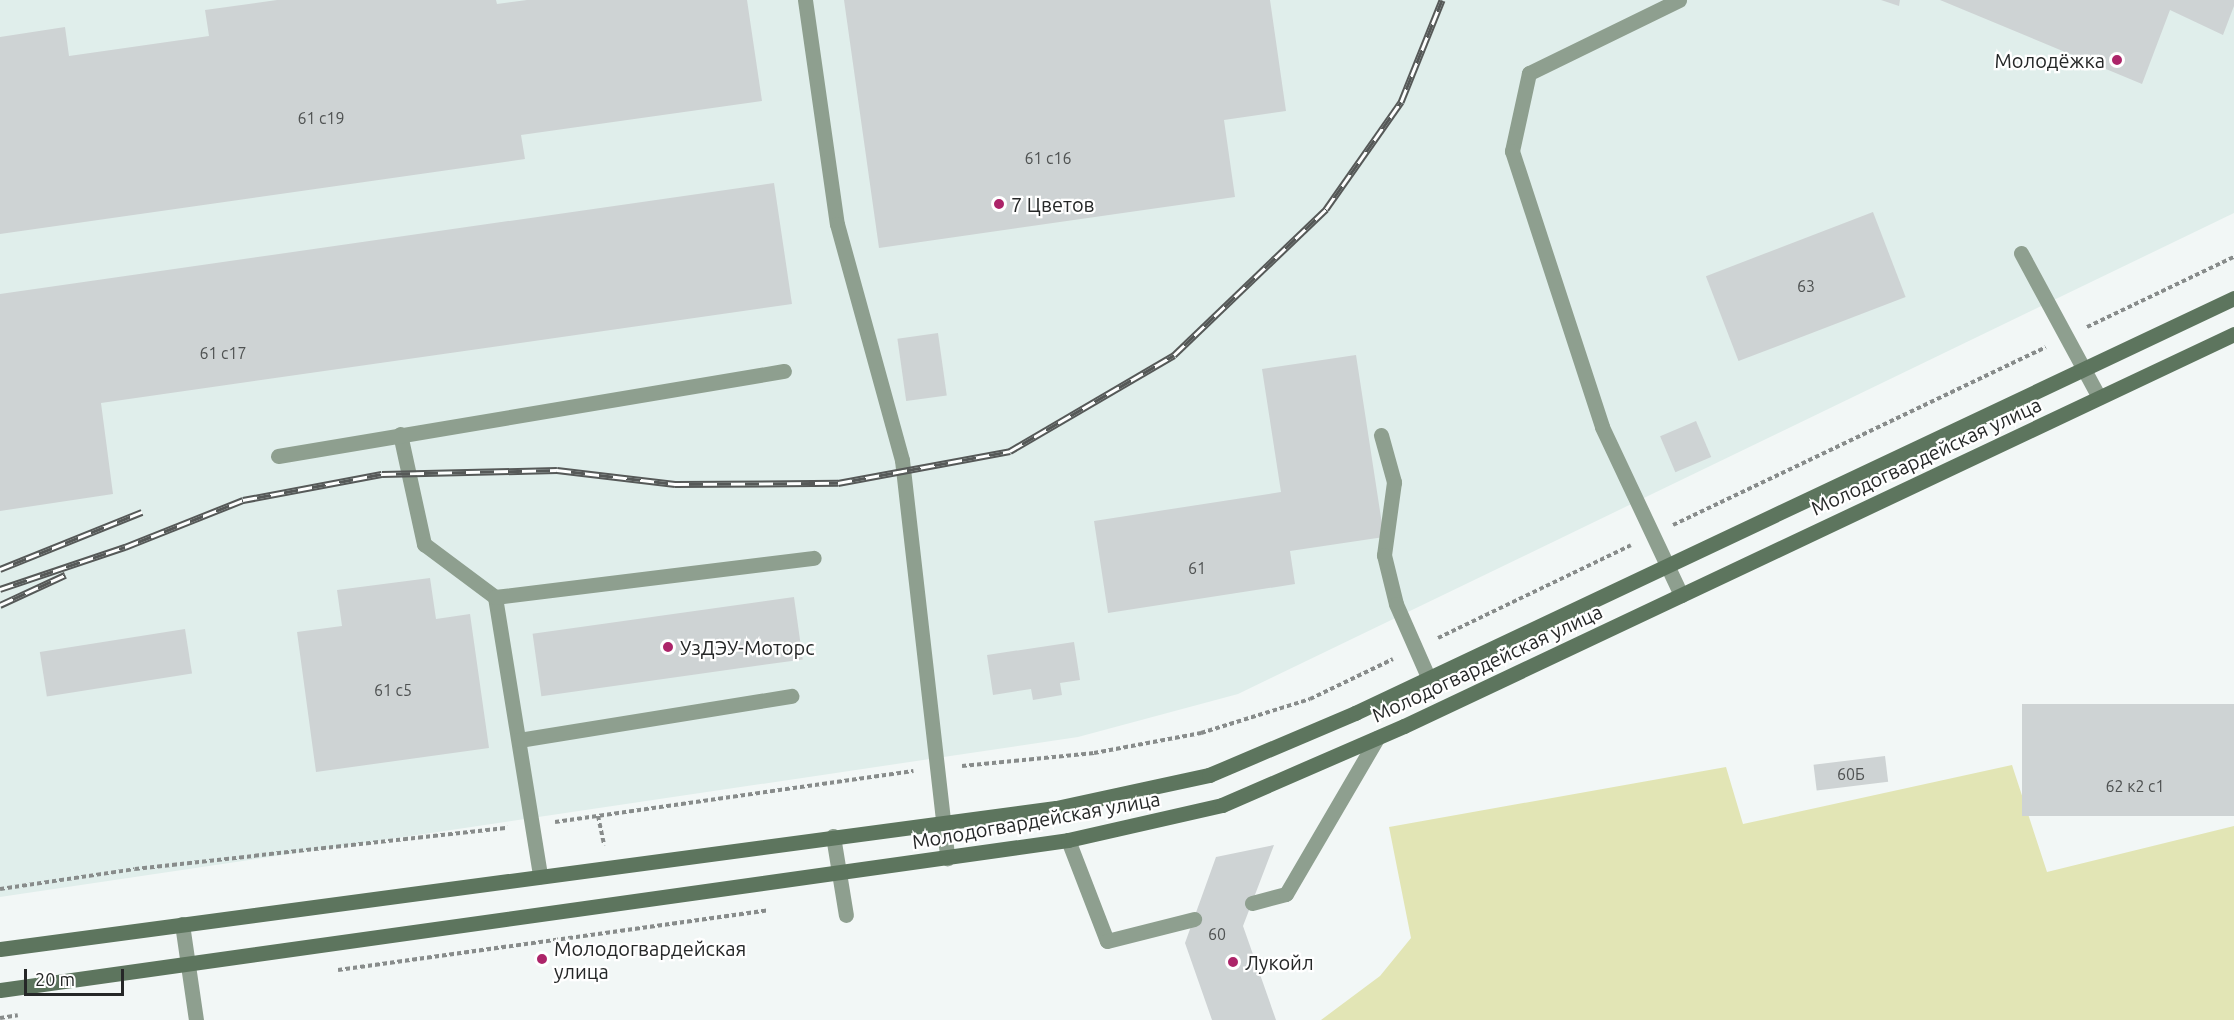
<!DOCTYPE html>
<meta charset="utf-8">
<style>
body{margin:0}
#map{position:relative;width:2234px;height:1020px;overflow:hidden;background:#f2f7f6;font-family:Ubuntu,sans-serif}
div>[style]{position:absolute}
.built>*{inset:0;background:#e0eeeb}
.green>*{inset:0;background:#e2e5b5}
.building>*{inset:0;background:#ced3d4;transform-origin:0 0}
.path>*{height:4px;margin-top:-2px;transform-origin:0;background:repeating-linear-gradient(90deg,#888c8b 0 4.5px,transparent 0 7.5px)}
.lane>*{height:15px;margin:-7.5px;padding:0 7.5px;transform-origin:7.5px;border-radius:7.5px;background:#8e9f8f}
.secondary>*{height:15px;margin:-7.5px;padding:0 7.5px;transform-origin:7.5px;border-radius:7.5px;background:#5d755e}
.rail>*{height:7px;margin-top:-3.5px;transform-origin:0;background:repeating-linear-gradient(90deg,#fff 0 14px,#565958 0 28px);box-sizing:border-box;border-block:2px solid #565958}
.dots>*{width:16px;height:16px;translate:-50% -50%;box-sizing:border-box;border:3px solid #fff;border-radius:50%}
span{translate:-50% -50%;white-space:nowrap;text-align:center;line-height:1.15;-webkit-text-stroke:4.5px #fff;paint-order:stroke}
.number-label{font-size:16px;color:#4f5252}
.number-label span{-webkit-text-stroke-width:0}
.poi-label{font-size:20px;color:#252727}
.right{translate:-100% -50%;text-align:right}
.left{translate:0 -50%;text-align:left}
.street-label{font-size:20px;color:#252727}
.scale{position:absolute;left:24px;top:969px;width:100px;height:27px;box-sizing:border-box;border:3px solid #252727;border-top:0;padding-left:8px;font-size:18px;line-height:21px;white-space:nowrap;color:#252727;-webkit-text-stroke:4px #fff;paint-order:stroke}
</style>
<div id="map">
<div class="built">
<div style="clip-path:polygon(0 0,2234px 0,2234px 213px,1238px 694px,1078px 737px,0 897px)"></div>
</div>
<div class="green">
<div style="clip-path:polygon(2012px 765px,2047px 872px,2234px 826px,2234px 1020px,1321px 1020px,1380px 976px,1411px 938px,1389px 827px,1726px 767px,1743px 824px)"></div>
</div>
<div class="building">
<div style="clip-path:polygon(277px 0,496px 0,497px 4px,527px 0,747px 0,762px 101px,521px 135px,525px 159px,0 234px,0 37px,65px 27px,69px 56px,209px 36px,205px 10px)"></div>
<div style="clip-path:polygon(844px 0,1270px 0,1286px 111px,1224px 120px,1235px 197px,879px 248px)"></div>
<div style="clip-path:polygon(1881px 0,1900px 0,1899px 6px)"></div>
<div style="clip-path:polygon(1940px 0,2234px 0,2234px 6px,2223px 35px,2170px 10px,2142px 84px)"></div>
<div style="clip-path:polygon(774px 183px,792px 304px,101px 403px,113px 494px,0 511px,0 294px)"></div>
<div style="left:1873px;top:212px;width:91px;height:179px;rotate:69deg"></div>
<div style="left:938px;top:333px;width:63px;height:41px;rotate:82deg"></div>
<div style="clip-path:polygon(1356px 355px,1384px 537px,1290px 551px,1295px 584px,1108px 613px,1094px 521px,1281px 492px,1262px 369px)"></div>
<div style="left:1696px;top:421px;width:39px;height:39px;rotate:67deg"></div>
<div style="clip-path:polygon(430px 578px,436px 619px,470px 614px,489px 748px,316px 772px,297px 632px,342px 626px,337px 590px)"></div>
<div style="left:794px;top:597px;width:63px;height:264px;rotate:82deg"></div>
<div style="left:185px;top:629px;width:45px;height:147px;rotate:81deg"></div>
<div style="clip-path:polygon(1074px 642px,1080px 680px,1060px 683px,1062px 695px,1033px 700px,1031px 689px,993px 695px,987px 655px)"></div>
<div style="left:2234px;top:704px;width:112px;height:212px;rotate:90deg"></div>
<div style="left:1885px;top:756px;width:26px;height:72px;rotate:83deg"></div>
<div style="clip-path:polygon(1274px 845px,1243px 926px,1276px 1020px,1212px 1020px,1185px 943px,1216px 857px)"></div>
</div>
<div class="path">
<div style="left:2087px;top:327px;width:163px;rotate:-25.5deg"></div>
<div style="left:1673px;top:525px;width:413px;rotate:-25.5deg"></div>
<div style="left:1438px;top:638px;width:214px;rotate:-25.7deg"></div>
<div style="left:962px;top:766px;width:133px;rotate:-5.6deg"></div>
<div style="left:1094px;top:753px;width:109px;rotate:-10.6deg"></div>
<div style="left:1201px;top:733px;width:114px;rotate:-17.3deg"></div>
<div style="left:1310px;top:699px;width:92px;rotate:-25.7deg"></div>
<div style="left:598px;top:816px;width:30px;rotate:78deg"></div>
<div style="left:555px;top:822px;width:362px;rotate:-8.1deg"></div>
<div style="left:0;top:889px;width:136px;rotate:-8.4deg"></div>
<div style="left:135px;top:869px;width:375px;rotate:-6.3deg"></div>
<div style="left:338px;top:970px;width:434px;rotate:-7.9deg"></div>
<div style="left:0;top:1018px;width:18px;rotate:-9deg"></div>
</div>
<div class="lane">
<div style="left:805px;top:0;width:226px;rotate:81.9deg"></div>
<div style="left:837px;top:224px;width:245px;rotate:74.6deg"></div>
<div style="left:902px;top:460px;width:401px;rotate:83.5deg"></div>
<div style="left:1679px;top:0;width:167px;rotate:154deg"></div>
<div style="left:1529px;top:73px;width:80px;rotate:102.3deg"></div>
<div style="left:1512px;top:151px;width:290px;rotate:71.9deg"></div>
<div style="left:1602px;top:427px;width:186px;rotate:64.8deg"></div>
<div style="left:2021px;top:253px;width:164px;rotate:61.6deg"></div>
<div style="left:400px;top:434px;width:113px;rotate:77.7deg"></div>
<div style="left:424px;top:544px;width:89px;rotate:36.7deg"></div>
<div style="left:495px;top:597px;width:283px;rotate:80.8deg"></div>
<div style="left:1381px;top:435px;width:49px;rotate:74.5deg"></div>
<div style="left:1394px;top:482px;width:74px;rotate:97.8deg"></div>
<div style="left:1384px;top:555px;width:50px;rotate:76.2deg"></div>
<div style="left:1396px;top:604px;width:82px;rotate:66.3deg"></div>
<div style="left:278px;top:456px;width:513px;rotate:-9.54deg"></div>
<div style="left:495px;top:597px;width:321px;rotate:-7deg"></div>
<div style="left:519px;top:740px;width:276px;rotate:-9.2deg"></div>
<div style="left:833px;top:836px;width:80px;rotate:80.7deg"></div>
<div style="left:1068px;top:840px;width:108px;rotate:68.9deg"></div>
<div style="left:1107px;top:941px;width:90px;rotate:-14.2deg"></div>
<div style="left:1252px;top:903px;width:35px;rotate:-15deg"></div>
<div style="left:1286px;top:894px;width:181px;rotate:-59.7deg"></div>
<div style="left:182px;top:924px;width:97px;rotate:81.7deg"></div>
</div>
<div class="secondary">
<div style="left:0;top:949px;width:1065px;rotate:-7.61deg"></div>
<div style="left:1056px;top:808px;width:157px;rotate:-12.2deg"></div>
<div style="left:1209px;top:775px;width:159px;rotate:-23deg"></div>
<div style="left:1355px;top:713px;width:972px;rotate:-25.27deg"></div>
<div style="left:0;top:990px;width:1078px;rotate:-7.99deg"></div>
<div style="left:1068px;top:840px;width:158px;rotate:-12.8deg"></div>
<div style="left:1222px;top:805px;width:198px;rotate:-23.5deg"></div>
<div style="left:1404px;top:726px;width:918px;rotate:-25.28deg"></div>
</div>
<div class="rail">
<div style="left:0;top:569px;width:153px;rotate:-21.9deg"></div>
<div style="left:0;top:589px;width:132px;rotate:-18.6deg"></div>
<div style="left:125px;top:547px;width:127px;rotate:-21.7deg"></div>
<div style="left:243px;top:500px;width:141px;rotate:-10.6deg"></div>
<div style="left:382px;top:474px;width:175px;rotate:-1.3deg"></div>
<div style="left:557px;top:470px;width:119px;rotate:6.8deg"></div>
<div style="left:675px;top:484px;width:163px;rotate:-0.4deg"></div>
<div style="left:838px;top:483px;width:175px;rotate:-10.5deg"></div>
<div style="left:1010px;top:451px;width:190px;rotate:-30.3deg"></div>
<div style="left:1174px;top:355px;width:211px;rotate:-43.8deg"></div>
<div style="left:1326px;top:209px;width:131px;rotate:-55deg"></div>
<div style="left:1401px;top:102px;width:110px;rotate:-68.1deg"></div>
<div style="left:0;top:605px;width:72px;rotate:-24.8deg"></div>
</div>
<div class="dots">
<div style="left:2117px;top:60px;background:#ac2469"></div>
<div style="left:999px;top:204px;background:#ac2469"></div>
<div style="left:668px;top:647px;background:#ac2469"></div>
<div style="left:542px;top:959px;background:#ac2469"></div>
<div style="left:1233px;top:962px;background:#ac2469"></div>
</div>
<div class="number-label">
<span style="left:321px;top:118px">61 с19</span>
<span style="left:1048px;top:158px">61 с16</span>
<span style="left:1806px;top:286px">63</span>
<span style="left:223px;top:353px">61 с17</span>
<span style="left:1197px;top:568px">61</span>
<span style="left:393px;top:690px">61 с5</span>
<span style="left:1851px;top:774px">60Б</span>
<span style="left:2135px;top:786px">62 к2 с1</span>
<span style="left:1217px;top:934px">60</span>
</div>
<div class="poi-label">
<span class="right" style="left:2105px;top:60px">Молодёжка</span>
<span class="left" style="left:1011px;top:204px">7 Цветов</span>
<span class="left" style="left:680px;top:647px">УзДЭУ-Моторс</span>
<span class="left" style="left:554px;top:960px">Молодогвардейская<br>улица</span>
<span class="left" style="left:1245px;top:962px">Лукойл</span>
</div>
<div class="street-label">
<span style="left:1926px;top:456px;rotate:-25deg">Молодогвардейская улица</span>
<span style="left:1487px;top:663px;rotate:-25deg">Молодогвардейская улица</span>
<span style="left:1036px;top:820px;rotate:-10deg">Молодогвардейская улица</span>
</div>
<div class="scale">20 m</div>
</div>
